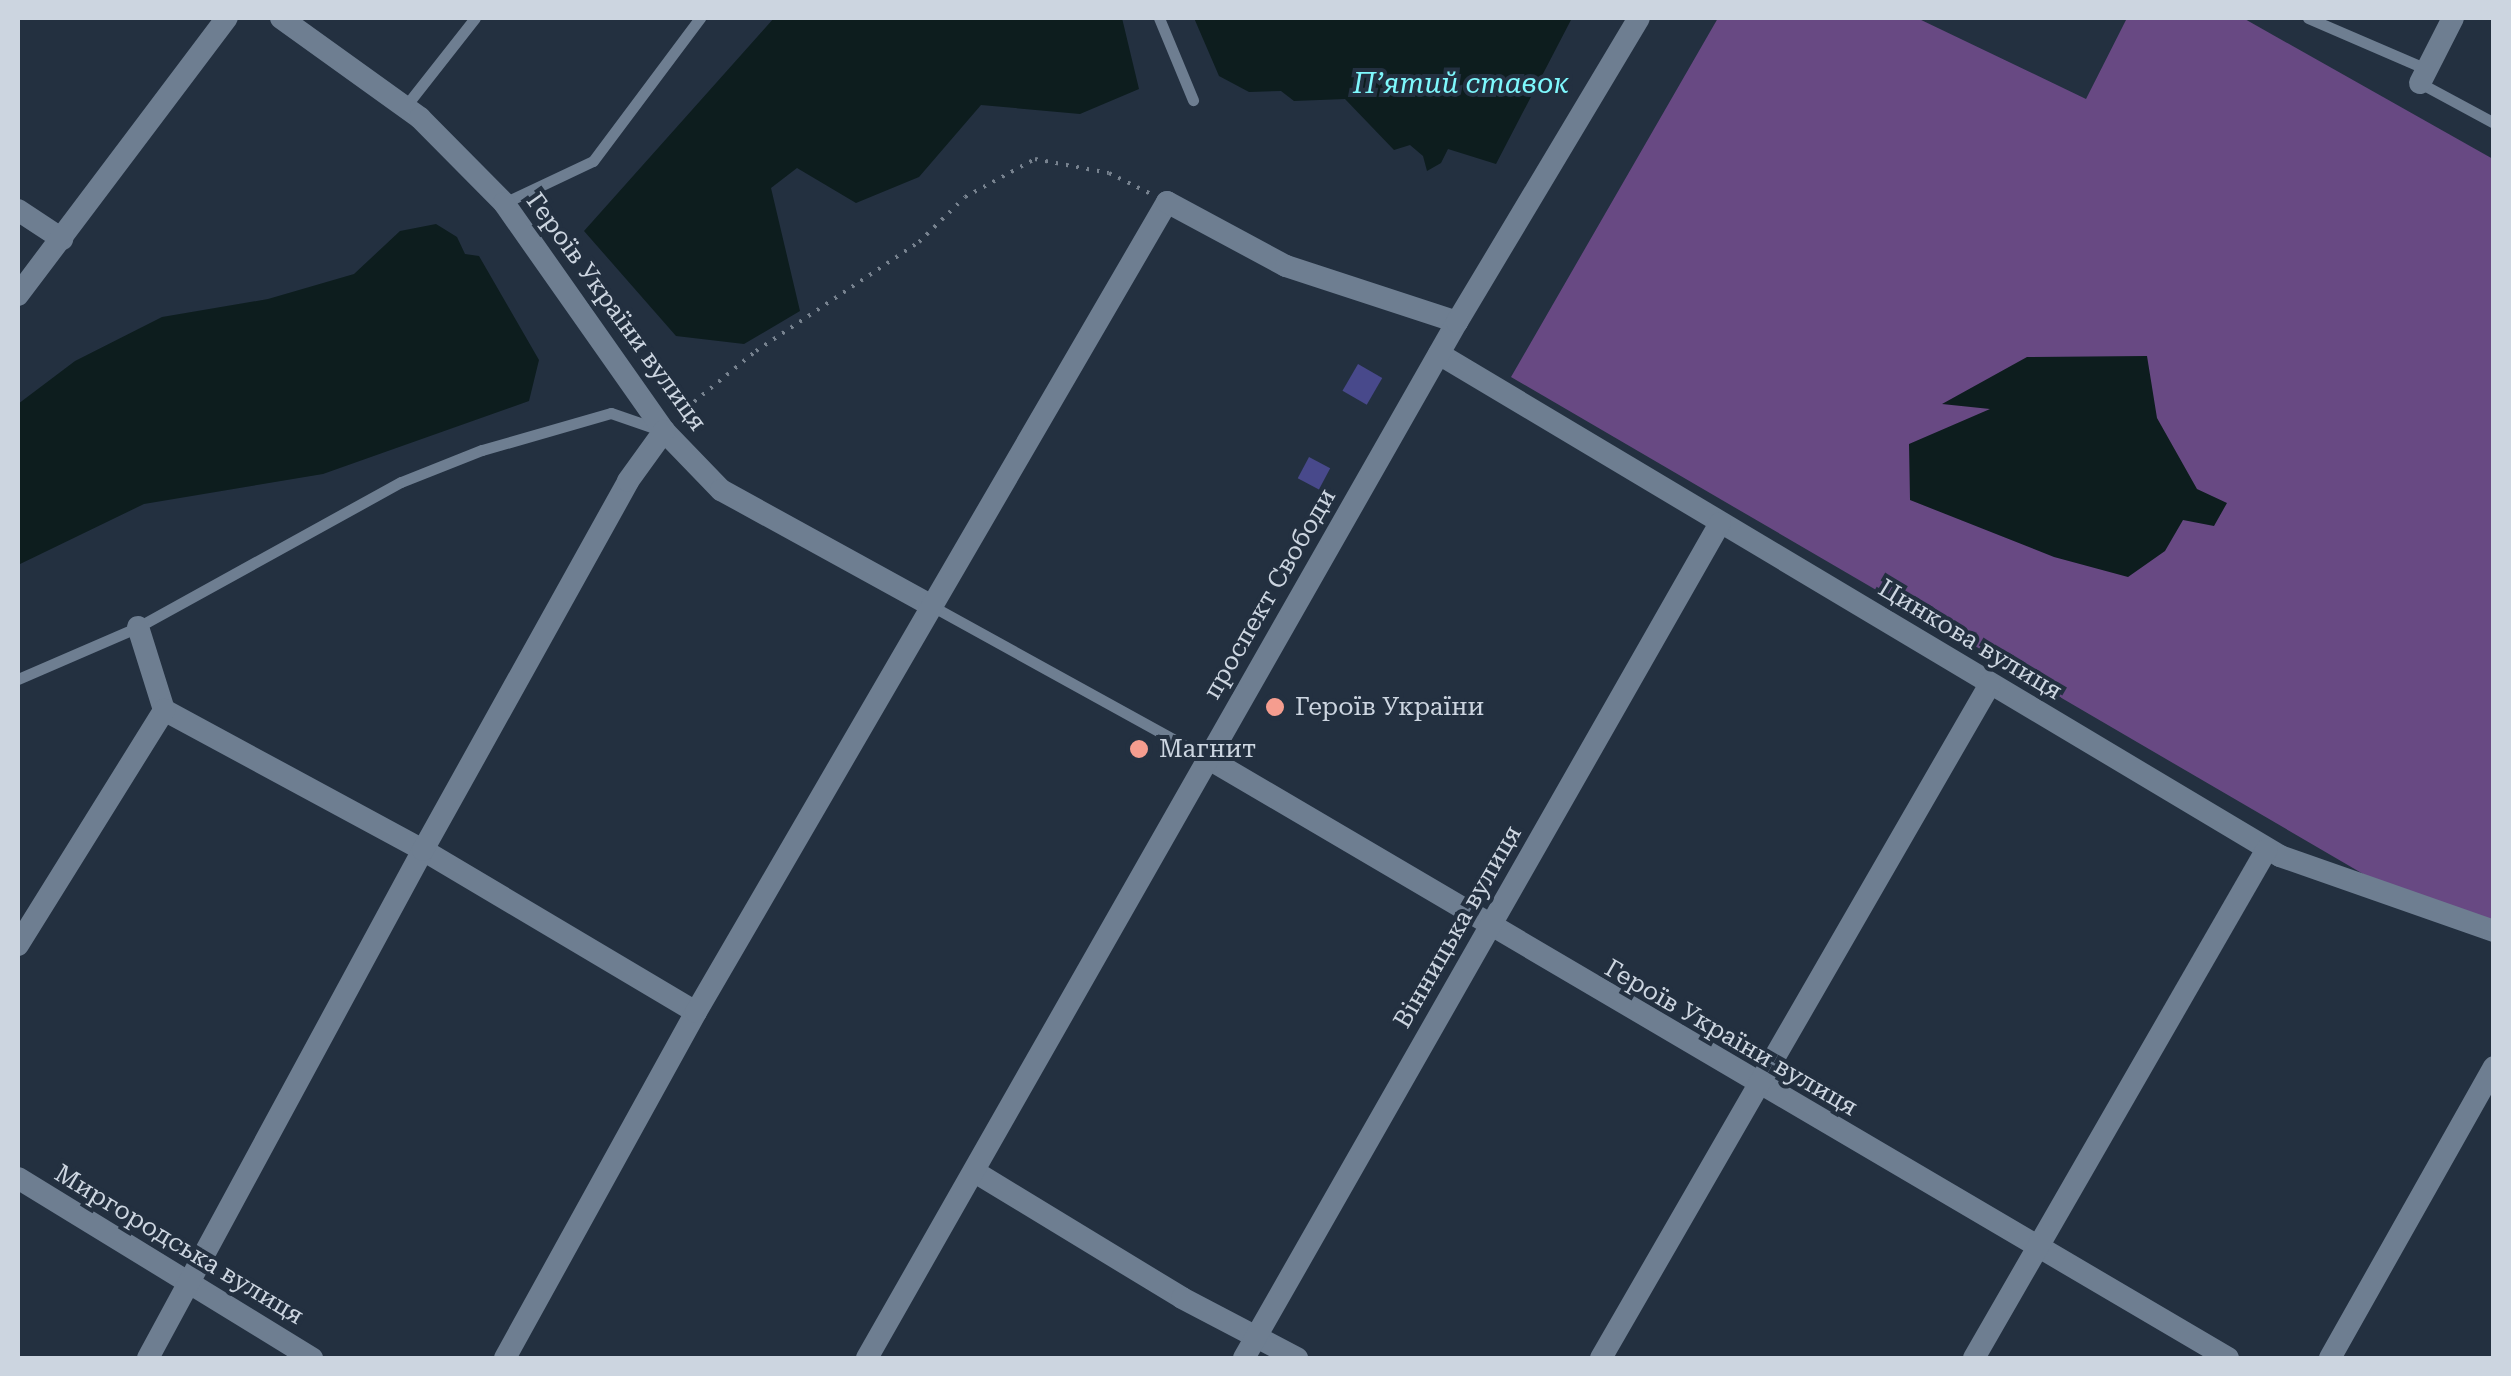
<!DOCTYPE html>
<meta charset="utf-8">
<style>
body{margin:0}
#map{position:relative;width:2511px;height:1376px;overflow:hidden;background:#233040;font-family:"Roboto Serif",serif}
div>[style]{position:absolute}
.green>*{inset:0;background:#684983}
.water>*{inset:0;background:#0d1d1e}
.building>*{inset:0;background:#48498b;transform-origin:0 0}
.path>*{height:4px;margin-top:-2px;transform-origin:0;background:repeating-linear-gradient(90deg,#77828f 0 2.5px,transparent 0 10.5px)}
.service>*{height:11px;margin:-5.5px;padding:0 5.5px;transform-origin:5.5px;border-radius:5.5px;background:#6e7e91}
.minor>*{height:22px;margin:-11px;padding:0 11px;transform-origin:11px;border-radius:11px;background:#6e7e91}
.dots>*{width:28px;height:28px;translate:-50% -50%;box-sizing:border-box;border:5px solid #233040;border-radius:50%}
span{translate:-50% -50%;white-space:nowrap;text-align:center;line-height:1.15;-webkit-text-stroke:8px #233040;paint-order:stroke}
.street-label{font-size:25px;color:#ccd5e0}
.poi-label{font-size:25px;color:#ccd5e0}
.left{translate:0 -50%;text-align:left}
.water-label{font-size:28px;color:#7ef8fd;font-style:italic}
.frame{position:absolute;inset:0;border:20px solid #ccd5e0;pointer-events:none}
</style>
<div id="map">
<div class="green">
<div style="clip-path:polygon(1718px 18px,1917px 18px,2086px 99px,2127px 18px,2243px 18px,2493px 159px,2493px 924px,2413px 903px,1511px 377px)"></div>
</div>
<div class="water">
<div style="clip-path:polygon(774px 18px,1122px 18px,1139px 89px,1080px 114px,981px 105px,919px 177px,856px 203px,797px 168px,771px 188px,800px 311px,744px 344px,676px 336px,584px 231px)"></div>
<div style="clip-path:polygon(1194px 18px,1572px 18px,1496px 164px,1448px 149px,1441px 163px,1427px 171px,1423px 156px,1410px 145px,1394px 150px,1345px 99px,1294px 101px,1281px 91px,1249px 92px,1219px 76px)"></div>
<div style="clip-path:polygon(436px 224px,457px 237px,465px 254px,479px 256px,539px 360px,529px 401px,323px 474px,144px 504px,18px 565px,18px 404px,75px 361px,162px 317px,268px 299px,354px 274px,400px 231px)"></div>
<div style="clip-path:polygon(2147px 356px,2157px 418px,2197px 489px,2227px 503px,2214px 526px,2183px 520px,2165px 551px,2128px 577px,2054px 557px,1910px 500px,1909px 444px,1990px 409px,1942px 404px,2027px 357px)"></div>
</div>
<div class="building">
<div style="left:1358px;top:364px;width:28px;height:31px;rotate:30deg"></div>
<div style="left:1309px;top:457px;width:24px;height:24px;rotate:28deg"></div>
</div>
<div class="path">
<div style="left:678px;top:415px;width:101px;rotate:-39.4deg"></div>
<div style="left:756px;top:351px;width:196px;rotate:-33.8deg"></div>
<div style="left:919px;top:242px;width:64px;rotate:-44.4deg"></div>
<div style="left:965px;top:197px;width:80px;rotate:-28.5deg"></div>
<div style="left:1035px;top:159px;width:75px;rotate:10.7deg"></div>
<div style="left:1109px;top:173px;width:45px;rotate:26.6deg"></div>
</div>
<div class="service">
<div style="left:1159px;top:18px;width:89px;rotate:67.5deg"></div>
<div style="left:2308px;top:18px;width:126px;rotate:23.3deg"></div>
<div style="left:2420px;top:83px;width:84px;rotate:28.4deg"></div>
<div style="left:405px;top:107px;width:113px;rotate:-51.8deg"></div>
<div style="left:504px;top:203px;width:98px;rotate:-25.3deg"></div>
<div style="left:593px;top:161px;width:179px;rotate:-53.2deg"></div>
<div style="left:930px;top:605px;width:319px;rotate:28.9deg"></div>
<div style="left:18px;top:679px;width:131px;rotate:-23.4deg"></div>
<div style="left:138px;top:627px;width:300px;rotate:-28.9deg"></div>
<div style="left:401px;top:482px;width:87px;rotate:-21.6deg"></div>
<div style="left:482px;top:450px;width:134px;rotate:-16deg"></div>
<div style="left:611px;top:413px;width:52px;rotate:19.1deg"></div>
</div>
<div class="minor">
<div style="left:281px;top:18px;width:171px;rotate:35.7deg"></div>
<div style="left:420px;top:118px;width:120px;rotate:45.3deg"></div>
<div style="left:504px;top:203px;width:279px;rotate:54.9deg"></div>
<div style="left:664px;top:431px;width:82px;rotate:46deg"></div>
<div style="left:721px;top:490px;width:239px;rotate:28.8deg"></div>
<div style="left:2420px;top:83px;width:73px;rotate:-63.1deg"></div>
<div style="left:18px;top:210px;width:53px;rotate:33.4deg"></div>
<div style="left:18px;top:295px;width:347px;rotate:-53deg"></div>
<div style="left:1439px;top:354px;width:979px;rotate:30.83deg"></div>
<div style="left:2280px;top:856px;width:227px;rotate:19.3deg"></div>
<div style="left:138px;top:627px;width:87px;rotate:72.6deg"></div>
<div style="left:164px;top:710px;width:294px;rotate:28.4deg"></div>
<div style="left:423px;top:850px;width:317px;rotate:30.7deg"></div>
<div style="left:1209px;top:759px;width:1182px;rotate:30.45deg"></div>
<div style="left:18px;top:945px;width:277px;rotate:-58.1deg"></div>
<div style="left:975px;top:1172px;width:242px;rotate:31.3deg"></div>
<div style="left:1182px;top:1298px;width:130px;rotate:27.6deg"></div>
<div style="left:18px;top:1178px;width:345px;rotate:31.5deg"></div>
<div style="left:148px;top:1358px;width:578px;rotate:-61.57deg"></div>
<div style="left:423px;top:850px;width:422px;rotate:-60.9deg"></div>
<div style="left:628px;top:481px;width:62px;rotate:-54.2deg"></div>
<div style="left:505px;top:1358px;width:395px;rotate:-61.1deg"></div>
<div style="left:696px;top:1012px;width:937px;rotate:-59.82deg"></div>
<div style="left:1167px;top:202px;width:135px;rotate:28.3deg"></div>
<div style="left:1286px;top:266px;width:180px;rotate:18.1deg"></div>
<div style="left:867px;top:1358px;width:1192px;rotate:-60.34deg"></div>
<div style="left:1457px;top:322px;width:354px;rotate:-59.1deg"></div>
<div style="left:1244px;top:1358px;width:961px;rotate:-60.31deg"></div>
<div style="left:1601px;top:1358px;width:778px;rotate:-60.01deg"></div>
<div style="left:1974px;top:1358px;width:587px;rotate:-60.07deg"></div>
<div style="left:2330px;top:1358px;width:334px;rotate:-60.6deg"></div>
</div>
<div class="dots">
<div style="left:1275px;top:707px;background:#f59d8f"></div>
<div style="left:1139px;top:749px;background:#f59d8f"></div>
</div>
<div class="street-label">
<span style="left:616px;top:312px;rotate:54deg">Героїв України вулиця</span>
<span style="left:1270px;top:594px;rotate:-60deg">проспект Свободи</span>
<span style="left:1970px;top:640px;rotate:31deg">Цинкова вулиця</span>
<span style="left:1458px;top:927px;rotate:-60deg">Вінницька вулиця</span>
<span style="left:1731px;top:1038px;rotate:30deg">Героїв України вулиця</span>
<span style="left:179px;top:1245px;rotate:31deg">Миргородська вулиця</span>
</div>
<div class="poi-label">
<span class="left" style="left:1295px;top:707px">Героїв України</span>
<span class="left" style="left:1159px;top:749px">Магнит</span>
</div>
<div class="water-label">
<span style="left:1461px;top:84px">П’ятий ставок</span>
</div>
<div class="frame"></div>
</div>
